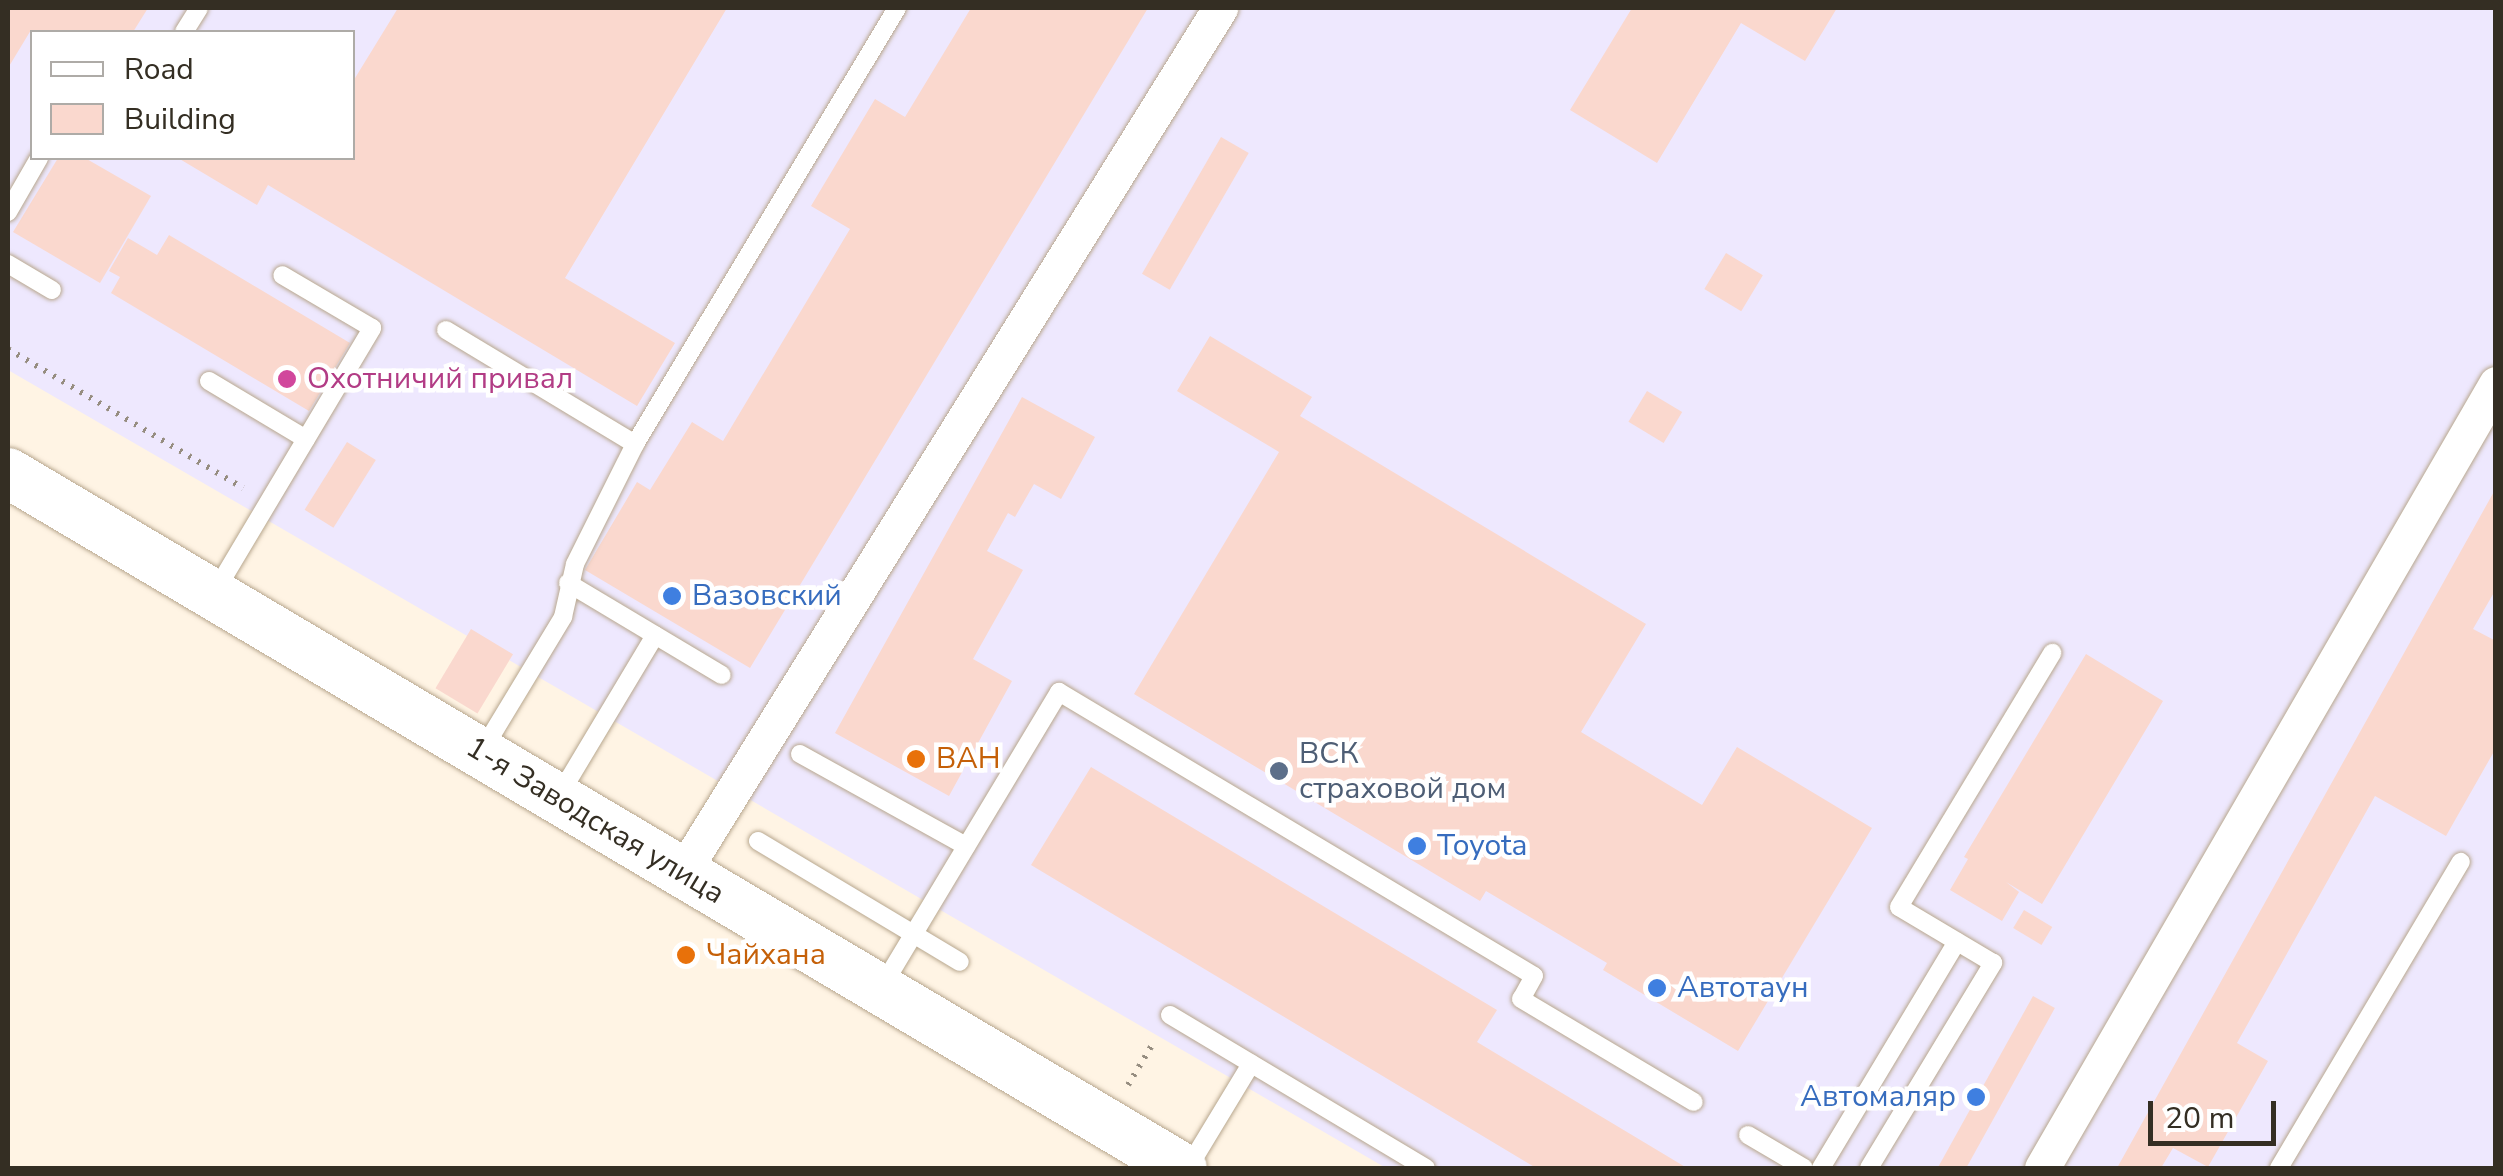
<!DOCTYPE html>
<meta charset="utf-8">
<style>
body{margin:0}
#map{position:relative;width:2503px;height:1176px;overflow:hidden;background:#fff4e4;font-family:"Nunito Sans",sans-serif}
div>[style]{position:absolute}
.industrial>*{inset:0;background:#eee8fe}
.building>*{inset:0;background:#fad8ce;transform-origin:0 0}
.path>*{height:6px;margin-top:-3px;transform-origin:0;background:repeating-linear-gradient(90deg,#968d80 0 2.5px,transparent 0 10.5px)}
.roads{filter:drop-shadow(0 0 2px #b8a78e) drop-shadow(0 0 2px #b8a78e)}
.service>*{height:18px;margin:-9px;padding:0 9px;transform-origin:9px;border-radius:9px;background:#fff}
.minor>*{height:35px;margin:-17.5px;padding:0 17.5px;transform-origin:17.5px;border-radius:17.5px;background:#fff}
.secondary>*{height:50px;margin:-25px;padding:0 25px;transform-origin:25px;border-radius:25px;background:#fff}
.dots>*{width:28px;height:28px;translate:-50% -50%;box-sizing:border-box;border:5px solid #fff;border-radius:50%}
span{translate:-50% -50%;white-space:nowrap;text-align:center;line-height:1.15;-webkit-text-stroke:9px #fff;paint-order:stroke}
.hotel-label{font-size:30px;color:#b23c85}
.left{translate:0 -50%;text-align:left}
.shop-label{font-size:30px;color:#366cbe}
.right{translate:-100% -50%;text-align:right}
.service-label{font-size:30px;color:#4e5e75}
.food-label{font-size:30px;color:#c56008}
.street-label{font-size:30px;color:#342e23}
.frame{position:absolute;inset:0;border:10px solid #342e23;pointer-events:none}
.legend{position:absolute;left:30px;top:30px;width:325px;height:130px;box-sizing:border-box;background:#fff;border:2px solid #aeaba7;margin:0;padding:12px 18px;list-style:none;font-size:30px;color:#342e23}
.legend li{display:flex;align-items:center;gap:20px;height:50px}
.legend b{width:50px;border:2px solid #aeaba7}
.scale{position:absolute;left:2148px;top:1101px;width:128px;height:45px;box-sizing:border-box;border:5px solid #342e23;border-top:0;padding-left:12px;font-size:30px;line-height:35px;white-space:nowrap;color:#342e23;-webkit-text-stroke:8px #fff;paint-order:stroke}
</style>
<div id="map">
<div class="industrial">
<div style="clip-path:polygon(evenodd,8px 8px,2495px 8px,2495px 1168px,1386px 1168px,8px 370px,8px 8px,32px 32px,352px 32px,352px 158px,32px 158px,32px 32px)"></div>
</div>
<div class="building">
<div style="clip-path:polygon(8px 8px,148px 8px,133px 32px,31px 30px,8px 68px)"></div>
<div style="clip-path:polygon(398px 8px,727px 8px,565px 278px,675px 343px,637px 406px,268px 185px,257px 205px,178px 158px,352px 158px,352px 83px)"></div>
<div style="clip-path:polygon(971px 8px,1148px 8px,750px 668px,585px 570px,637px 482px,650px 490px,692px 422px,723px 441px,850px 229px,811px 206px,875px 99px,905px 117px)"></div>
<div style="clip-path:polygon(1632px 8px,1837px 8px,1805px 61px,1741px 23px,1657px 163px,1570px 110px)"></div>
<div style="left:1221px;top:137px;width:32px;height:158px;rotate:30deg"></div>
<div style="clip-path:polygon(58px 158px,85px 158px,151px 196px,100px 283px,13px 232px)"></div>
<div style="clip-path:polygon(169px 235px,350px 343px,309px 411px,111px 293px,120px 277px,109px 271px,128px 238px,157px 255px)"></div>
<div style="left:1726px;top:253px;width:43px;height:42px;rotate:31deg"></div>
<div style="clip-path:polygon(1210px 336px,1312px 397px,1300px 416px,1646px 624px,1581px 732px,1702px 805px,1737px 747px,1872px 828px,1738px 1051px,1603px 970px,1607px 963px,1486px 891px,1480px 901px,1134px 694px,1279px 452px,1177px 391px)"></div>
<div style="left:1647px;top:391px;width:41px;height:36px;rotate:31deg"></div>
<div style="clip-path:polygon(1022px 397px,1095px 437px,1061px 499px,1034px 484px,1015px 517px,1008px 513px,987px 551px,1023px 570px,973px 659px,1012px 681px,949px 796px,835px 733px)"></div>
<div style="left:347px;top:442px;width:34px;height:80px;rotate:32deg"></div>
<div style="clip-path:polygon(2496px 488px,2496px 589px,2473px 629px,2496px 641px,2496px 748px,2446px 836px,2375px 796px,2237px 1043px,2268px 1061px,2208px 1167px,2173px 1148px,2161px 1168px,2117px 1168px)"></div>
<div style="left:471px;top:629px;width:49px;height:69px;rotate:31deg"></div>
<div style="clip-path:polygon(2086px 654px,2163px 701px,2042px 904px,2006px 882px,2019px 892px,2002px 921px,1950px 890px,1968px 859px,1964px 857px)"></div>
<div style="clip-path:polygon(1091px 767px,1497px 1010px,1477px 1042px,1687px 1168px,1536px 1168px,1031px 865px)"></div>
<div style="left:2024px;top:910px;width:33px;height:21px;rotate:31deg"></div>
<div style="left:2033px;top:996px;width:25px;height:199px;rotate:29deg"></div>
</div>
<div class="path">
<div style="left:8px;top:349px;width:273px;rotate:30.6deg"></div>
<div style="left:1128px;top:1085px;width:52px;rotate:-59deg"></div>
</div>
<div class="roads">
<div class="service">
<div style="left:184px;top:32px;width:28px;rotate:-58deg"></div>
<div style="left:8px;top:212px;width:62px;rotate:-60.1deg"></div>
<div style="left:8px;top:264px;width:51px;rotate:30.6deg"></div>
<div style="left:446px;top:330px;width:221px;rotate:31.1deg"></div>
<div style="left:209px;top:381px;width:113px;rotate:30.9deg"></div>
<div style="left:568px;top:583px;width:179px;rotate:30.9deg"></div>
<div style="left:216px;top:590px;width:305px;rotate:-59.2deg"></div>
<div style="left:372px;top:328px;width:104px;rotate:-149.5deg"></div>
<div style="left:482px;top:751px;width:157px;rotate:-58.8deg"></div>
<div style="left:563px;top:617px;width:54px;rotate:-77.2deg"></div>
<div style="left:575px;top:564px;width:134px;rotate:-63.4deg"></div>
<div style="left:635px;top:444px;width:509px;rotate:-59deg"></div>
<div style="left:800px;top:754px;width:190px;rotate:29deg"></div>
<div style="left:560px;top:794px;width:185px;rotate:-59.1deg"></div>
<div style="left:758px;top:841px;width:235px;rotate:30.9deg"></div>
<div style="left:883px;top:985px;width:342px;rotate:-59deg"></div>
<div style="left:1059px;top:692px;width:553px;rotate:30.87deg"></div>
<div style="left:1534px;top:976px;width:26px;rotate:119deg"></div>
<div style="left:1521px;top:999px;width:201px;rotate:30.8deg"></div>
<div style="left:1170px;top:1015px;width:298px;rotate:30.9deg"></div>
<div style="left:1748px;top:1135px;width:65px;rotate:30.5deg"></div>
<div style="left:1188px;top:1168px;width:122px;rotate:-58.8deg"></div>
<div style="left:1821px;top:1168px;width:264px;rotate:-59deg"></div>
<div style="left:1869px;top:1168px;width:240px;rotate:-58.8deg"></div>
<div style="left:1993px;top:963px;width:109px;rotate:-149.2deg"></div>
<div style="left:1899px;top:907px;width:297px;rotate:-58.9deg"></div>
<div style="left:2279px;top:1168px;width:356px;rotate:-59.3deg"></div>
</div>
<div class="minor">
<div style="left:682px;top:873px;width:1019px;rotate:-58.12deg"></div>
<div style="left:2042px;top:1168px;width:906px;rotate:-59.93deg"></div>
</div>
<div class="secondary">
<div style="left:8px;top:473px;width:1364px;rotate:30.63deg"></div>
</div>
</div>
<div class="dots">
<div style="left:287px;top:379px;background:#d1479c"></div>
<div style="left:672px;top:596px;background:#3f7fe0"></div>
<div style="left:916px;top:759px;background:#e8710a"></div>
<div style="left:1279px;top:771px;background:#5c6f8a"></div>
<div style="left:1417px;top:846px;background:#3f7fe0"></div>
<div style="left:686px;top:955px;background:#e8710a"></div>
<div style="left:1657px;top:988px;background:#3f7fe0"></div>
<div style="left:1976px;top:1097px;background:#3f7fe0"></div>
</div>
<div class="hotel-label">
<span class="left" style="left:307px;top:379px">Охотничий привал</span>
</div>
<div class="shop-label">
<span class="left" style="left:692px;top:596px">Вазовский</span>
<span class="left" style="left:1437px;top:846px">Toyota</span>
<span class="left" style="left:1677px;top:988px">Автотаун</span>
<span class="right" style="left:1956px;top:1097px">Автомаляр</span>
</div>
<div class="service-label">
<span class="left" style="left:1299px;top:771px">ВСК<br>страховой дом</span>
</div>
<div class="food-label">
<span class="left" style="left:936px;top:759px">ВАН</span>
<span class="left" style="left:706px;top:955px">Чайхана</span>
</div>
<div class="street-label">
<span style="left:595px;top:821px;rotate:31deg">1-я Заводская улица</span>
</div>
<div class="frame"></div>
<ul class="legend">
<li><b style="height:12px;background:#fff"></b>Road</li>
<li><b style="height:28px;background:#fad8ce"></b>Building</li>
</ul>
<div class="scale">20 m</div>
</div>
